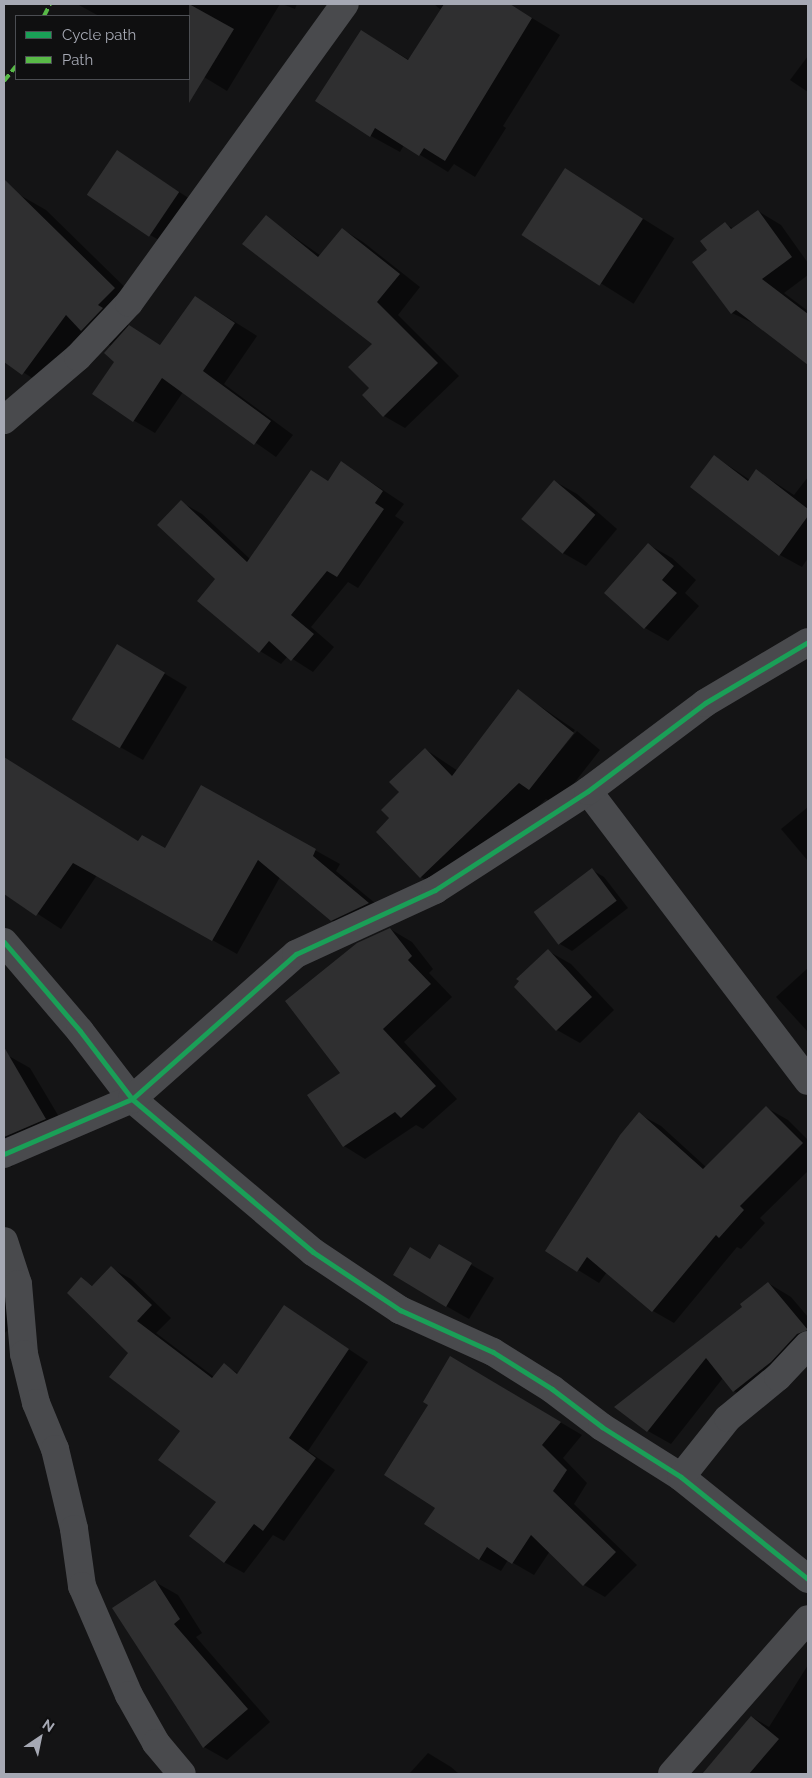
<!DOCTYPE html>
<style>
body{margin:0}
#map{position:relative;width:812px;height:1778px;overflow:hidden;background:#141415;font-family:Raleway,sans-serif}
div>[style]{position:absolute}
.shadow>*{inset:0;background:#0007;transform-origin:0 0}
.building>*{inset:0;background:#2f2f30;transform-origin:0 0}
.minor>*{height:28px;margin:-14px;padding:0 14px;transform-origin:14px;border-radius:14px;background:#494a4d}
.quiet>*{height:4px;margin-top:-2px;transform-origin:0;background:repeating-linear-gradient(90deg,#58b947 0 8px,transparent 0 12px)}
.cycleway>*{height:5px;margin:-2.5px;padding:0 2.5px;transform-origin:2.5px;border-radius:2.5px;background:#1a9f57}
span{translate:-50% -50%;white-space:nowrap;text-align:center;line-height:1.15;-webkit-text-stroke:5px #0f0f10;paint-order:stroke}
.frame{position:absolute;inset:0;border:5px solid #a6a9b4;pointer-events:none}
.legend{position:absolute;left:15px;top:15px;width:175px;height:65px;box-sizing:border-box;background:#0f0f10;border:1px solid #4b4d52;margin:0;padding:6px 9px;list-style:none;font-size:15px;color:#a6a9b4}
.legend li{display:flex;align-items:center;gap:10px;height:25px}
.legend b{width:25px;border:1px solid #4b4d52}
.north{position:absolute;left:15px;top:1713px;width:50px;height:50px;-webkit-text-stroke:4px #0f0f10;paint-order:stroke;rotate:34deg;font-size:14px;font-weight:700;line-height:20px;text-align:center;color:#a6a9b4}
.north::after{content:'';display:block;margin:auto;width:18px;height:22px;background:#a6a9b4;clip-path:polygon(50% 0,100% 100%,50% 72%,0 100%)}
</style>
<div id="map">
<div class="shadow">
<div style="clip-path:polygon(77px 4px,280px 4px,227px 91px,189px 68px,189px 16px,99px 16px)"></div>
<div style="clip-path:polygon(282px 4px,297px 4px,295px 9px)"></div>
<div style="clip-path:polygon(492px 4px,497px 7px,499px 4px,509px 4px,560px 35px,503px 126px,506px 128px,475px 177px,454px 164px,448px 172px,404px 145px,400px 152px,371px 136px,361px 31px,409px 60px,441px 10px,434px 4px)"></div>
<div style="clip-path:polygon(808px 56px,808px 92px,790px 80px)"></div>
<div style="clip-path:polygon(117px 152px,201px 206px,173px 248px,150px 235px)"></div>
<div style="left:565px;top:170px;width:129px;height:77px;rotate:32deg"></div>
<div style="clip-path:polygon(18px 194px,46px 210px,142px 304px,125px 322px,129px 326px,161px 346px,195px 297px,257px 336px,224px 384px,293px 435px,276px 457px,183px 392px,155px 433px,133px 420px,111px 346px,91px 335px,51px 390px,4px 360px,4px 209px)"></div>
<div style="clip-path:polygon(758px 211px,781px 225px,808px 263px,808px 275px,784px 293px,808px 311px,808px 362px,757px 325px,732px 313px,708px 251px,725px 224px,734px 229px)"></div>
<div style="clip-path:polygon(266px 217px,321px 256px,342px 229px,363px 242px,420px 287px,398px 315px,459px 376px,405px 428px,384px 416px,370px 388px,374px 343px)"></div>
<div style="clip-path:polygon(714px 456px,750px 480px,757px 471px,794px 495px,808px 477px,808px 558px,802px 567px,780px 555px)"></div>
<div style="clip-path:polygon(342px 463px,404px 504px,395px 516px,404px 522px,358px 588px,348px 582px,311px 627px,334px 647px,313px 672px,288px 656px,281px 664px,260px 651px,217px 579px,181px 502px,202px 514px,250px 559px,329px 482px)"></div>
<div style="clip-path:polygon(554px 481px,577px 494px,617px 529px,586px 566px,563px 553px,522px 519px)"></div>
<div style="clip-path:polygon(649px 545px,672px 558px,696px 580px,685px 593px,699px 606px,668px 641px,645px 628px,606px 593px)"></div>
<div style="clip-path:polygon(140px 659px,187px 687px,143px 760px,120px 747px)"></div>
<div style="clip-path:polygon(518px 691px,575px 730px,527px 790px,577px 731px,600px 750px,557px 805px,546px 799px,448px 893px,421px 877px,377px 832px,391px 818px,401px 792px,425px 749px,458px 771px)"></div>
<div style="clip-path:polygon(14px 765px,139px 842px,166px 850px,201px 787px,340px 864px,336px 871px,392px 917px,356px 934px,331px 920px,280px 877px,237px 954px,97px 875px,61px 929px,4px 892px,4px 867px,12px 855px,4px 849px,4px 833px,9px 825px,4px 822px,4px 781px)"></div>
<div style="clip-path:polygon(808px 807px,808px 861px,781px 829px)"></div>
<div style="clip-path:polygon(592px 870px,604px 877px,628px 908px,572px 951px,560px 944px,535px 913px)"></div>
<div style="clip-path:polygon(390px 929px,412px 942px,433px 969px,429px 973px,452px 997px,404px 1042px,457px 1099px,423px 1129px,416px 1125px,365px 1159px,344px 1146px,342px 1073px)"></div>
<div style="clip-path:polygon(548px 951px,571px 964px,614px 1010px,580px 1043px,557px 1030px,515px 987px)"></div>
<div style="clip-path:polygon(808px 968px,808px 1032px,776px 997px)"></div>
<div style="clip-path:polygon(7px 1055px,30px 1068px,68px 1132px,20px 1153px,12px 1167px,4px 1162px,4px 1057px)"></div>
<div style="clip-path:polygon(767px 1108px,788px 1120px,808px 1140px,808px 1171px,760px 1218px,765px 1223px,741px 1249px,737px 1247px,674px 1323px,653px 1311px,607px 1272px,599px 1283px,546px 1250px,639px 1114px,661px 1126px,706px 1167px)"></div>
<div style="clip-path:polygon(439px 1246px,494px 1278px,469px 1319px,446px 1306px,430px 1260px)"></div>
<div style="clip-path:polygon(111px 1268px,131px 1279px,171px 1318px,156px 1333px,214px 1377px,224px 1365px,239px 1374px,284px 1306px,368px 1362px,308px 1451px,335px 1470px,284px 1541px,273px 1535px,244px 1573px,224px 1562px,218px 1502px,181px 1431px,81px 1279px,93px 1286px)"></div>
<div style="clip-path:polygon(768px 1283px,791px 1297px,808px 1317px,808px 1359px,757px 1404px,734px 1391px,723px 1378px,671px 1444px,648px 1431px,744px 1307px)"></div>
<div style="clip-path:polygon(4px 1301px,20px 1317px,4px 1334px)"></div>
<div style="clip-path:polygon(472px 1370px,582px 1435px,563px 1458px,587px 1483px,574px 1504px,637px 1565px,605px 1597px,584px 1585px,550px 1551px,534px 1575px,508px 1560px,501px 1571px,479px 1559px,437px 1507px)"></div>
<div style="clip-path:polygon(155px 1582px,178px 1595px,202px 1633px,196px 1637px,270px 1722px,227px 1760px,204px 1747px,113px 1609px)"></div>
<div style="clip-path:polygon(808px 1665px,808px 1774px,702px 1774px,752px 1717px,769px 1727px)"></div>
<div style="clip-path:polygon(428px 1753px,451px 1767px,459px 1774px,409px 1774px)"></div>
</div>
<div class="building">
<div style="clip-path:polygon(189px 4px,234px 29px,189px 103px)"></div>
<div style="clip-path:polygon(444px 4px,510px 4px,532px 18px,445px 161px,424px 148px,419px 156px,375px 128px,370px 137px,315px 101px,361px 30px,408px 60px)"></div>
<div style="left:117px;top:150px;width:75px;height:54px;rotate:34deg"></div>
<div style="left:565px;top:168px;width:93px;height:80px;rotate:33deg"></div>
<div style="clip-path:polygon(4px 179px,115px 288px,98px 305px,103px 308px,81px 331px,66px 315px,22px 375px,4px 362px)"></div>
<div style="clip-path:polygon(758px 210px,792px 257px,762px 279px,808px 314px,808px 365px,736px 310px,731px 314px,692px 262px,707px 250px,700px 241px,725px 222px,731px 229px)"></div>
<div style="clip-path:polygon(266px 215px,318px 257px,342px 228px,400px 274px,377px 302px,438px 363px,383px 417px,362px 395px,369px 388px,348px 367px,372px 344px,242px 244px)"></div>
<div style="clip-path:polygon(195px 296px,235px 323px,203px 371px,271px 421px,254px 445px,162px 378px,133px 422px,92px 394px,114px 362px,104px 353px,129px 325px,160px 345px)"></div>
<div style="clip-path:polygon(714px 455px,748px 481px,756px 469px,808px 509px,808px 516px,779px 556px,690px 487px)"></div>
<div style="clip-path:polygon(341px 461px,383px 491px,375px 503px,384px 509px,337px 577px,327px 571px,291px 615px,314px 634px,291px 661px,269px 641px,259px 653px,197px 601px,215px 579px,157px 525px,181px 500px,247px 562px,311px 470px,328px 481px)"></div>
<div style="left:554px;top:480px;width:54px;height:51px;rotate:40deg"></div>
<div style="clip-path:polygon(648px 543px,674px 566px,662px 580px,677px 593px,644px 629px,604px 593px)"></div>
<div style="left:117px;top:644px;width:56px;height:88px;rotate:31deg"></div>
<div style="clip-path:polygon(518px 689px,574px 733px,529px 790px,519px 783px,420px 878px,376px 832px,389px 818px,381px 810px,399px 792px,389px 782px,425px 748px,452px 776px)"></div>
<div style="clip-path:polygon(4px 757px,138px 841px,142px 835px,165px 848px,201px 785px,316px 849px,313px 856px,369px 903px,331px 921px,258px 860px,212px 941px,73px 863px,36px 916px,4px 894px)"></div>
<div style="left:592px;top:868px;width:41px;height:73px;rotate:53deg"></div>
<div style="clip-path:polygon(390px 928px,412px 956px,408px 960px,431px 984px,383px 1029px,436px 1086px,401px 1118px,395px 1112px,343px 1147px,307px 1095px,340px 1073px,285px 1001px,357px 943px)"></div>
<div style="clip-path:polygon(548px 949px,592px 997px,556px 1031px,514px 987px,519px 981px,516px 979px)"></div>
<div style="clip-path:polygon(4px 1047px,46px 1119px,4px 1137px)"></div>
<div style="clip-path:polygon(766px 1106px,803px 1143px,740px 1206px,744px 1210px,719px 1238px,716px 1235px,652px 1312px,587px 1257px,577px 1272px,545px 1251px,620px 1135px,639px 1112px,703px 1169px)"></div>
<div style="clip-path:polygon(439px 1244px,472px 1263px,446px 1307px,393px 1275px,410px 1247px,430px 1259px)"></div>
<div style="clip-path:polygon(111px 1266px,152px 1305px,137px 1321px,212px 1378px,224px 1363px,237px 1374px,284px 1305px,349px 1349px,289px 1438px,316px 1458px,263px 1531px,254px 1524px,224px 1563px,189px 1536px,216px 1502px,158px 1460px,180px 1431px,109px 1377px,128px 1353px,67px 1293px,81px 1277px,92px 1286px)"></div>
<div style="clip-path:polygon(768px 1282px,808px 1330px,797px 1334px,771px 1362px,733px 1392px,706px 1358px,647px 1432px,614px 1407px,742px 1307px,740px 1304px)"></div>
<div style="clip-path:polygon(450px 1356px,561px 1422px,542px 1445px,567px 1470px,553px 1491px,616px 1552px,583px 1586px,531px 1535px,512px 1564px,487px 1547px,479px 1560px,424px 1524px,435px 1508px,384px 1475px,428px 1405px,423px 1402px)"></div>
<div style="clip-path:polygon(155px 1580px,180px 1619px,174px 1624px,248px 1709px,203px 1748px,112px 1608px)"></div>
<div style="clip-path:polygon(751px 1716px,779px 1739px,749px 1774px,702px 1774px)"></div>
</div>
<div class="minor">
<div style="left:4px;top:420px;width:97px;rotate:-40.4deg"></div>
<div style="left:78px;top:357px;width:74px;rotate:-46.6deg"></div>
<div style="left:129px;top:303px;width:369px;rotate:-54.2deg"></div>
<div style="left:588px;top:791px;width:364px;rotate:52.8deg"></div>
<div style="left:4px;top:942px;width:117px;rotate:49.5deg"></div>
<div style="left:80px;top:1031px;width:86px;rotate:52.6deg"></div>
<div style="left:132px;top:1099px;width:237px;rotate:40.2deg"></div>
<div style="left:313px;top:1252px;width:105px;rotate:33.7deg"></div>
<div style="left:400px;top:1310px;width:102px;rotate:24.3deg"></div>
<div style="left:493px;top:1352px;width:70px;rotate:32.1deg"></div>
<div style="left:552px;top:1389px;width:63px;rotate:37.2deg"></div>
<div style="left:602px;top:1427px;width:93px;rotate:32.3deg"></div>
<div style="left:681px;top:1477px;width:163px;rotate:38.8deg"></div>
<div style="left:4px;top:1154px;width:139px;rotate:-23.3deg"></div>
<div style="left:132px;top:1099px;width:219px;rotate:-41.5deg"></div>
<div style="left:296px;top:954px;width:153px;rotate:-24.7deg"></div>
<div style="left:435px;top:890px;width:182px;rotate:-32.9deg"></div>
<div style="left:588px;top:791px;width:146px;rotate:-36.9deg"></div>
<div style="left:705px;top:703px;width:120px;rotate:-30.6deg"></div>
<div style="left:4px;top:1241px;width:45px;rotate:72deg"></div>
<div style="left:18px;top:1284px;width:70px;rotate:85.1deg"></div>
<div style="left:24px;top:1354px;width:50px;rotate:76.2deg"></div>
<div style="left:36px;top:1403px;width:50px;rotate:67.6deg"></div>
<div style="left:55px;top:1449px;width:82px;rotate:76.6deg"></div>
<div style="left:74px;top:1529px;width:58px;rotate:82deg"></div>
<div style="left:82px;top:1586px;width:119px;rotate:66.7deg"></div>
<div style="left:129px;top:1695px;width:55px;rotate:60.6deg"></div>
<div style="left:156px;top:1743px;width:40px;rotate:50deg"></div>
<div style="left:681px;top:1477px;width:75px;rotate:-51.5deg"></div>
<div style="left:728px;top:1418px;width:65px;rotate:-39.4deg"></div>
<div style="left:778px;top:1377px;width:44px;rotate:-46.8deg"></div>
<div style="left:672px;top:1774px;width:206px;rotate:-48.7deg"></div>
</div>
<div class="quiet">
<div style="left:44px;top:16px;width:13px;rotate:-63deg"></div>
<div style="left:4px;top:81px;width:19px;rotate:-51deg"></div>
</div>
<div class="cycleway">
<div style="left:4px;top:942px;width:117px;rotate:49.5deg"></div>
<div style="left:80px;top:1031px;width:86px;rotate:52.6deg"></div>
<div style="left:132px;top:1099px;width:237px;rotate:40.2deg"></div>
<div style="left:313px;top:1252px;width:105px;rotate:33.7deg"></div>
<div style="left:400px;top:1310px;width:102px;rotate:24.3deg"></div>
<div style="left:493px;top:1352px;width:70px;rotate:32.1deg"></div>
<div style="left:552px;top:1389px;width:63px;rotate:37.2deg"></div>
<div style="left:602px;top:1427px;width:93px;rotate:32.3deg"></div>
<div style="left:681px;top:1477px;width:163px;rotate:38.8deg"></div>
<div style="left:4px;top:1154px;width:139px;rotate:-23.3deg"></div>
<div style="left:132px;top:1099px;width:219px;rotate:-41.5deg"></div>
<div style="left:296px;top:954px;width:153px;rotate:-24.7deg"></div>
<div style="left:435px;top:890px;width:182px;rotate:-32.9deg"></div>
<div style="left:588px;top:791px;width:146px;rotate:-36.9deg"></div>
<div style="left:705px;top:703px;width:120px;rotate:-30.6deg"></div>
</div>
<div class="frame"></div>
<ul class="legend">
<li><b style="height:6px;background:#1a9f57"></b>Cycle path</li>
<li><b style="height:6px;background:#58b947"></b>Path</li>
</ul>
<div class="north">N</div>
</div>
